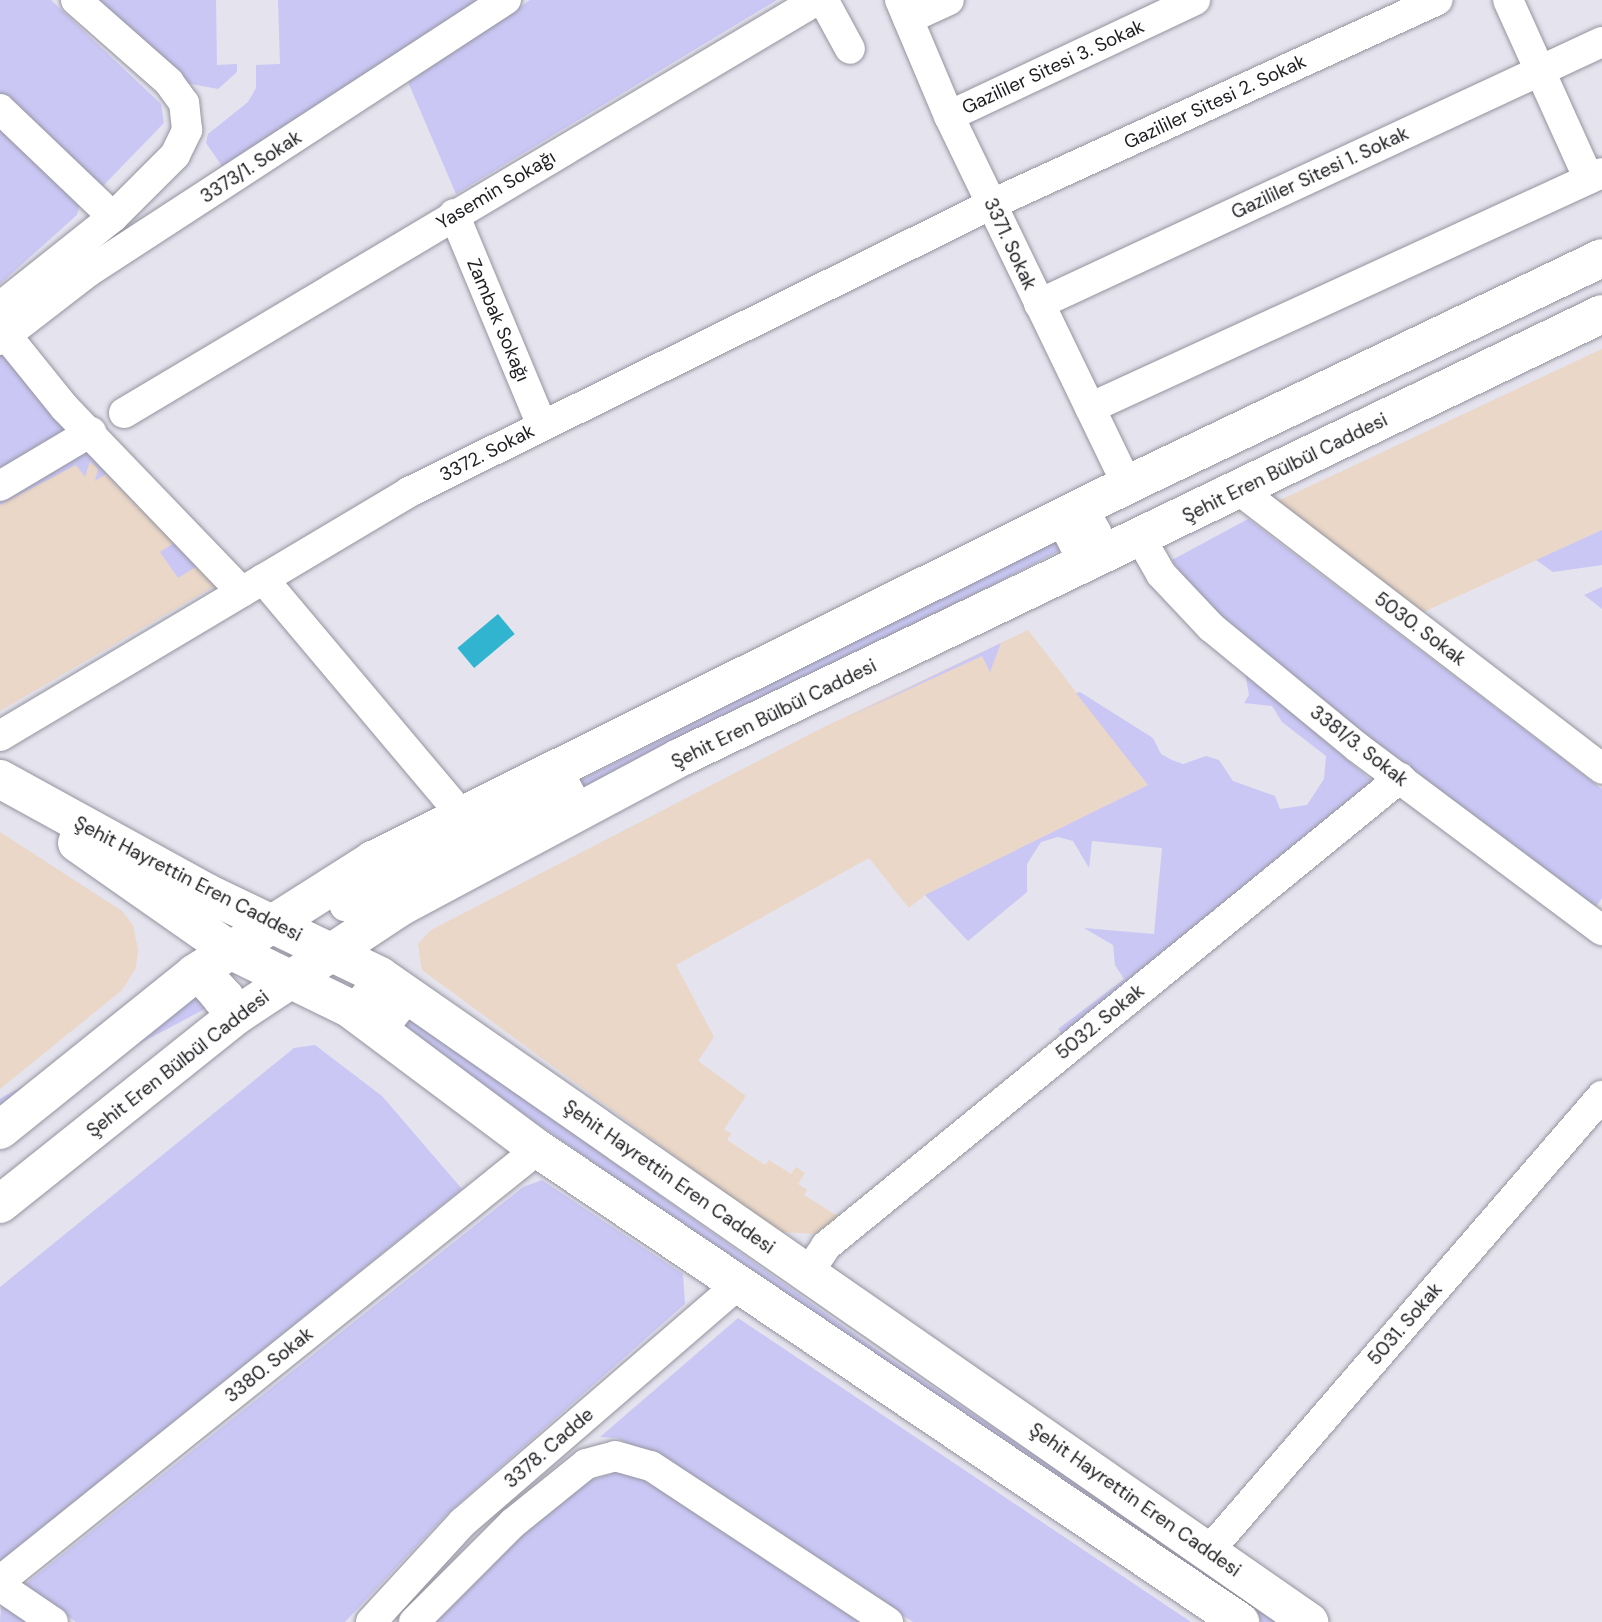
<!DOCTYPE html>
<meta charset="utf-8">
<style>
body{margin:0}
#map{position:relative;width:1602px;height:1622px;overflow:hidden;background:#e4e3ee;font-family:"DM Sans",sans-serif}
div>[style]{position:absolute}
.commercial>*{inset:0;background:#ead7c7}
.green>*{inset:0;background:#cac7f5;transform-origin:0 0}
.water>*{inset:0;background:#31b4cf;transform-origin:0 0}
.roads{filter:drop-shadow(0 0 2px #94949e) drop-shadow(0 0 2px #94949e)}
.minor>*{height:30px;margin:-15px;padding:0 15px;transform-origin:15px;border-radius:15px;background:#fff}
.major>*{height:38px;margin:-19px;padding:0 19px;transform-origin:19px;border-radius:19px;background:#fff}
span{translate:-50% -50%;white-space:nowrap;text-align:center;line-height:1.15;-webkit-text-stroke:5px #fff;paint-order:stroke}
.street-label{font-size:19px;color:#1d1d21}
</style>
<div id="map">
<div class="commercial">
<div style="clip-path:polygon(1602px 349px,1602px 530px,1417px 615px,1276px 502px)"></div>
<div style="clip-path:polygon(91px 452px,218px 584px,0 711px,0 505px)"></div>
<div style="clip-path:polygon(1028px 630px,1148px 785px,925px 895px,909px 908px,869px 858px,676px 965px,714px 1037px,698px 1061px,746px 1096px,724px 1129px,731px 1134px,727px 1140px,765px 1165px,769px 1160px,791px 1174px,796px 1167px,805px 1173px,798px 1184px,807px 1190px,804px 1195px,839px 1217px,819px 1234px,778px 1232px,422px 970px,418px 944px,431px 930px,822px 728px)"></div>
<div style="clip-path:polygon(0 832px,122px 911px,133px 925px,138px 950px,136px 968px,122px 990px,0 1089px)"></div>
</div>
<div class="green">
<div style="clip-path:polygon(0 0,51px 0,161px 104px,164px 123px,100px 189px,0 93px)"></div>
<div style="clip-path:polygon(94px 0,216px 0,217px 65px,237px 64px,237px 72px,218px 89px,180px 82px)"></div>
<div style="clip-path:polygon(278px 0,488px 0,228px 175px,206px 143px,208px 134px,248px 102px,256px 88px,256px 65px,280px 64px)"></div>
<div style="clip-path:polygon(530px 0,777px 0,456px 194px,408px 82px)"></div>
<div style="clip-path:polygon(0 125px,81px 198px,77px 215px,0 284px)"></div>
<div style="clip-path:polygon(0 350px,74px 405px,169px 497px,150px 518px,106px 474px,95px 481px,98px 469px,90px 461px,85px 477px,76px 465px,0 505px)"></div>
<div style="clip-path:polygon(1248px 519px,1602px 789px,1602px 898px,1595px 908px,1366px 743px,1198px 600px,1172px 560px)"></div>
<div style="clip-path:polygon(1602px 530px,1602px 565px,1553px 572px,1536px 560px)"></div>
<div style="left:1068px;top:532px;width:13px;height:563px;rotate:63deg"></div>
<div style="clip-path:polygon(177px 541px,199px 565px,178px 578px,160px 552px)"></div>
<div style="clip-path:polygon(1602px 587px,1602px 609px,1584px 595px)"></div>
<div style="clip-path:polygon(1001px 643px,990px 672px,982px 656px,846px 718px)"></div>
<div style="clip-path:polygon(1245px 673px,1372px 781px,1066px 1040px,1058px 1029px,1124px 979px,1115px 965px,1113px 945px,1084px 928px,1154px 934px,1162px 848px,1092px 841px,1089px 868px,1073px 841px,1058px 837px,1041px 842px,1027px 864px,1027px 892px,968px 941px,925px 895px,1148px 785px,1076px 693px,1080px 692px,1153px 738px,1161px 754px,1172px 760px,1183px 764px,1206px 756px,1219px 760px,1233px 781px,1275px 796px,1280px 809px,1307px 805px,1324px 779px,1326px 756px,1282px 722px,1272px 706px,1244px 703px,1249px 695px)"></div>
<div style="left:208px;top:988px;width:17px;height:267px;rotate:62deg"></div>
<div style="clip-path:polygon(398px 1009px,873px 1347px,1285px 1622px,1262px 1622px,869px 1357px,390px 1020px)"></div>
<div style="clip-path:polygon(315px 1045px,382px 1096px,462px 1189px,0 1562px,0 1287px,294px 1048px)"></div>
<div style="clip-path:polygon(542px 1180px,683px 1274px,685px 1304px,446px 1515px,345px 1622px,76px 1622px,23px 1586px,523px 1187px)"></div>
<div style="clip-path:polygon(738px 1318px,1191px 1622px,913px 1622px,666px 1462px,617px 1438px,600px 1437px)"></div>
<div style="clip-path:polygon(616px 1472px,639px 1474px,863px 1622px,430px 1622px,574px 1486px)"></div>
<div style="clip-path:polygon(1px 1607px,11px 1608px,30px 1622px,0 1622px)"></div>
</div>
<div class="water">
<div style="left:498px;top:614px;width:26px;height:53px;rotate:50deg"></div>
</div>
<div class="roads">
<div class="minor">
<div style="left:900px;top:0;width:126px;rotate:67.1deg"></div>
<div style="left:949px;top:116px;width:410px;rotate:64.2deg"></div>
<div style="left:1508px;top:0;width:196px;rotate:65.7deg"></div>
<div style="left:908px;top:19px;width:45px;rotate:-24.9deg"></div>
<div style="left:0;top:109px;width:156px;rotate:43.7deg"></div>
<div style="left:949px;top:116px;width:272px;rotate:-25.2deg"></div>
<div style="left:454px;top:214px;width:229px;rotate:67.4deg"></div>
<div style="left:1039px;top:304px;width:621px;rotate:-24.96deg"></div>
<div style="left:0;top:307px;width:144px;rotate:-38.5deg"></div>
<div style="left:113px;top:217px;width:88px;rotate:-45deg"></div>
<div style="left:175px;top:155px;width:28px;rotate:-64deg"></div>
<div style="left:187px;top:130px;width:27px;rotate:-96deg"></div>
<div style="left:184px;top:103px;width:26px;rotate:-126deg"></div>
<div style="left:169px;top:82px;width:124px;rotate:-138.6deg"></div>
<div style="left:6px;top:335px;width:94px;rotate:51.1deg"></div>
<div style="left:65px;top:408px;width:255px;rotate:46.1deg"></div>
<div style="left:0;top:340px;width:111px;rotate:-37.7deg"></div>
<div style="left:88px;top:272px;width:499px;rotate:-33.1deg"></div>
<div style="left:1090px;top:408px;width:563px;rotate:-24.65deg"></div>
<div style="left:124px;top:413px;width:805px;rotate:-30.8deg"></div>
<div style="left:815px;top:1px;width:10px;rotate:11deg"></div>
<div style="left:825px;top:3px;width:52px;rotate:61.5deg"></div>
<div style="left:0;top:486px;width:106px;rotate:-30.7deg"></div>
<div style="left:1239px;top:490px;width:458px;rotate:37.5deg"></div>
<div style="left:1090px;top:521px;width:13px;rotate:61deg"></div>
<div style="left:1096px;top:532px;width:25px;rotate:151deg"></div>
<div style="left:1074px;top:544px;width:13px;rotate:-117deg"></div>
<div style="left:1068px;top:532px;width:25px;rotate:-27deg"></div>
<div style="left:1140px;top:537px;width:43px;rotate:60.4deg"></div>
<div style="left:1161px;top:574px;width:73px;rotate:46.7deg"></div>
<div style="left:1211px;top:627px;width:189px;rotate:39.4deg"></div>
<div style="left:1357px;top:747px;width:306px;rotate:36.8deg"></div>
<div style="left:263px;top:579px;width:309px;rotate:49.9deg"></div>
<div style="left:0;top:736px;width:476px;rotate:-30.8deg"></div>
<div style="left:409px;top:492px;width:650px;rotate:-26.29deg"></div>
<div style="left:992px;top:204px;width:490px;rotate:-24.6deg"></div>
<div style="left:564px;top:782px;width:13px;rotate:63deg"></div>
<div style="left:570px;top:794px;width:201px;rotate:152.4deg"></div>
<div style="left:392px;top:887px;width:13px;rotate:-117deg"></div>
<div style="left:386px;top:875px;width:201px;rotate:-27.6deg"></div>
<div style="left:380px;top:878px;width:13px;rotate:63deg"></div>
<div style="left:386px;top:890px;width:36px;rotate:152deg"></div>
<div style="left:354px;top:907px;width:9px;rotate:-174deg"></div>
<div style="left:345px;top:906px;width:10px;rotate:-90deg"></div>
<div style="left:345px;top:896px;width:39px;rotate:-27deg"></div>
<div style="left:216px;top:982px;width:18px;rotate:47deg"></div>
<div style="left:228px;top:995px;width:11px;rotate:146deg"></div>
<div style="left:219px;top:1001px;width:17px;rotate:-130deg"></div>
<div style="left:208px;top:988px;width:10px;rotate:-37deg"></div>
<div style="left:371px;top:989px;width:34px;rotate:37deg"></div>
<div style="left:398px;top:1009px;width:14px;rotate:126deg"></div>
<div style="left:390px;top:1020px;width:34px;rotate:-144deg"></div>
<div style="left:362px;top:1000px;width:14px;rotate:-51deg"></div>
<div style="left:808px;top:1273px;width:32px;rotate:-56deg"></div>
<div style="left:826px;top:1246px;width:741px;rotate:-39.19deg"></div>
<div style="left:1208px;top:1552px;width:603px;rotate:-49.17deg"></div>
<div style="left:0;top:1581px;width:690px;rotate:-38.76deg"></div>
<div style="left:0;top:1586px;width:64px;rotate:34.2deg"></div>
<div style="left:371px;top:1622px;width:136px;rotate:-47.4deg"></div>
<div style="left:463px;top:1522px;width:363px;rotate:-40.8deg"></div>
<div style="left:414px;top:1622px;width:140px;rotate:-45deg"></div>
<div style="left:513px;top:1523px;width:94px;rotate:-38.9deg"></div>
<div style="left:586px;top:1464px;width:30px;rotate:-15deg"></div>
<div style="left:615px;top:1456px;width:37px;rotate:16deg"></div>
<div style="left:651px;top:1466px;width:284px;rotate:33.4deg"></div>
</div>
<div class="major">
<div style="left:0;top:779px;width:236px;rotate:28.8deg"></div>
<div style="left:207px;top:893px;width:192px;rotate:25.6deg"></div>
<div style="left:380px;top:976px;width:1132px;rotate:34.81deg"></div>
<div style="left:77px;top:843px;width:187px;rotate:35deg"></div>
<div style="left:230px;top:950px;width:132px;rotate:26deg"></div>
<div style="left:349px;top:1008px;width:229px;rotate:36.8deg"></div>
<div style="left:532px;top:1145px;width:854px;rotate:33.97deg"></div>
<div style="left:0;top:1130px;width:250px;rotate:-38.8deg"></div>
<div style="left:195px;top:973px;width:211px;rotate:-32.4deg"></div>
<div style="left:373px;top:860px;width:842px;rotate:-26.44deg"></div>
<div style="left:1127px;top:485px;width:526px;rotate:-25.54deg"></div>
<div style="left:0;top:1204px;width:303px;rotate:-38.6deg"></div>
<div style="left:237px;top:1015px;width:196px;rotate:-33.5deg"></div>
<div style="left:400px;top:907px;width:316px;rotate:-28.1deg"></div>
<div style="left:679px;top:758px;width:1024px;rotate:-25.69deg"></div>
</div>
</div>
<div class="street-label">
<span style="left:1053px;top:67px;rotate:-25deg">Gazililer Sitesi 3. Sokak</span>
<span style="left:1215px;top:102px;rotate:-25deg">Gazililer Sitesi 2. Sokak</span>
<span style="left:251px;top:167px;rotate:-33deg">3373/1. Sokak</span>
<span style="left:1320px;top:173px;rotate:-25deg">Gazililer Sitesi 1. Sokak</span>
<span style="left:496px;top:190px;rotate:-31deg">Yasemin Sokağı</span>
<span style="left:1010px;top:244px;rotate:65deg">3371. Sokak</span>
<span style="left:498px;top:320px;rotate:67deg">Zambak Sokağı</span>
<span style="left:487px;top:453px;rotate:-27deg">3372. Sokak</span>
<span style="left:1285px;top:468px;rotate:-26deg">Şehit Eren Bülbül Caddesi</span>
<span style="left:1420px;top:629px;rotate:37deg">5030. Sokak</span>
<span style="left:774px;top:714px;rotate:-26deg">Şehit Eren Bülbül Caddesi</span>
<span style="left:1359px;top:746px;rotate:38deg">3381/3. Sokak</span>
<span style="left:188px;top:879px;rotate:27deg">Şehit Hayrettin Eren Caddesi</span>
<span style="left:1100px;top:1022px;rotate:-39deg">5032. Sokak</span>
<span style="left:178px;top:1064px;rotate:-38deg">Şehit Eren Bülbül Caddesi</span>
<span style="left:669px;top:1177px;rotate:35deg">Şehit Hayrettin Eren Caddesi</span>
<span style="left:1405px;top:1324px;rotate:-49deg">5031. Sokak</span>
<span style="left:269px;top:1365px;rotate:-39deg">3380. Sokak</span>
<span style="left:549px;top:1448px;rotate:-41deg">3378. Cadde</span>
<span style="left:1135px;top:1500px;rotate:35deg">Şehit Hayrettin Eren Caddesi</span>
</div>
</div>
